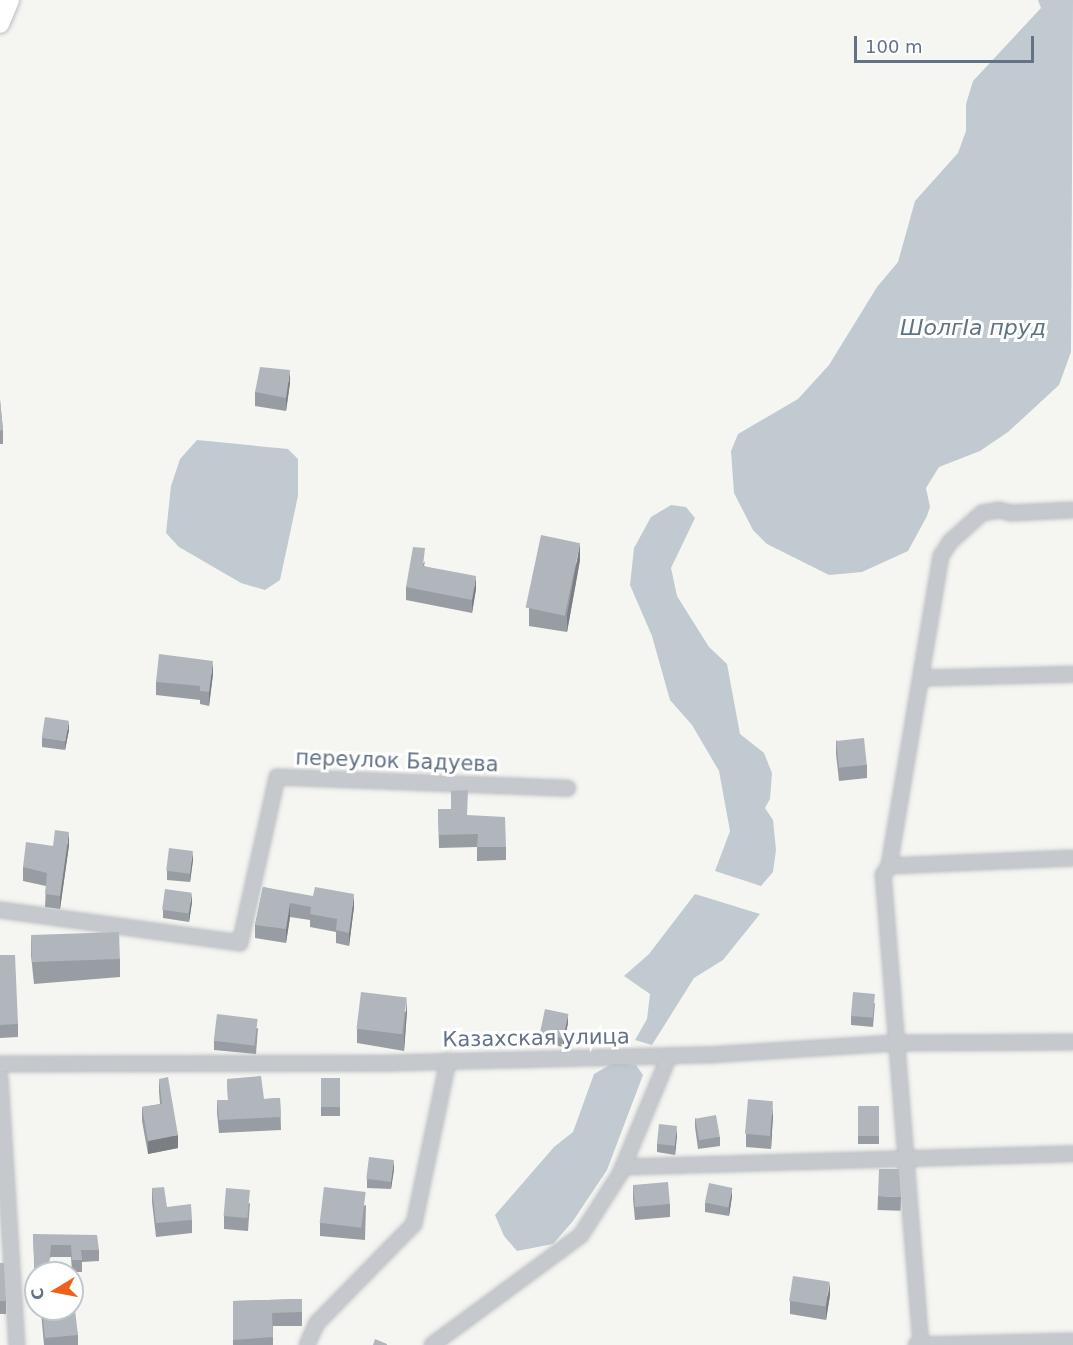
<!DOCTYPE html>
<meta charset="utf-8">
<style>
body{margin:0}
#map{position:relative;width:1073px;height:1345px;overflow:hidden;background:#f5f6f2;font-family:"DejaVu Sans",sans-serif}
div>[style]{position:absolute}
.water>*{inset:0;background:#c1cad0}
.roads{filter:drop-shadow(0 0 2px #babdc2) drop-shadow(0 0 2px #babdc2)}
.minor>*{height:14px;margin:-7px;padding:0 7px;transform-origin:7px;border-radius:7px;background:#c5c8cc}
.secondary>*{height:18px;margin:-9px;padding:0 9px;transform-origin:9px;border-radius:9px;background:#fff}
.wall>*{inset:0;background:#979da2;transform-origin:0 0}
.shaded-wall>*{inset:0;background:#7b7f84}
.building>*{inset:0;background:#b0b6bc;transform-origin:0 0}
span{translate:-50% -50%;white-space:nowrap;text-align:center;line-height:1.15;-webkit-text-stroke:6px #fff;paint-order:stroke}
.street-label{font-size:21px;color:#637285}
.water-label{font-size:22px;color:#5f7482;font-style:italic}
.north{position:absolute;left:24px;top:1261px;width:60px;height:60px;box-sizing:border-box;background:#fff;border:2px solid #c1c7ce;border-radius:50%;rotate:260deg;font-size:16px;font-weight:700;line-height:24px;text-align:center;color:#637285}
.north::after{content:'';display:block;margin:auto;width:21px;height:27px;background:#ed611a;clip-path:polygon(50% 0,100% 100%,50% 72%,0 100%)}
.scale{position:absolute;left:854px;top:36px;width:180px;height:27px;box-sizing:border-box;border:3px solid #637285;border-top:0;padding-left:8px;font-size:18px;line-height:21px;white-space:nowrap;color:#637285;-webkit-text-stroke:4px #fff;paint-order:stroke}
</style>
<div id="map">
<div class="water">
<div style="clip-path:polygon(1038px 0,1073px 0,1071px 352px,1059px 385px,1008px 432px,980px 451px,939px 467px,926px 488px,930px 507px,927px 516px,908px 551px,862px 572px,829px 575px,767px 544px,753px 530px,734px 493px,731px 451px,738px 434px,798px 399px,829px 365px,877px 287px,898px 262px,915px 201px,958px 153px,966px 131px,966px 104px,973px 81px,1041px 8px)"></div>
<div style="clip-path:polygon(197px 440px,288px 449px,298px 459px,298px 496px,280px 580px,265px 590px,241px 583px,179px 547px,166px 533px,171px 486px,180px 459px)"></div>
<div style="clip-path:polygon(671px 505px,686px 507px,695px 518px,671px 568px,677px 596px,709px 647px,727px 664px,740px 734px,764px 753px,772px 773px,770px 799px,765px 808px,773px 820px,776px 850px,773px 872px,761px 886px,715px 871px,730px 831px,719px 771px,692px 725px,670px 700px,652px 636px,630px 585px,634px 548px,651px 517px)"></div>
<div style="clip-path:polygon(695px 894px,760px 914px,723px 960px,694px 978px,652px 1045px,635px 1040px,647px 1019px,650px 994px,624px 976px,649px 954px)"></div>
<div style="clip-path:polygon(613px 1063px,636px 1065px,643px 1075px,607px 1170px,573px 1221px,553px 1244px,517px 1251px,504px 1236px,495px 1215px,554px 1147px,573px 1132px,594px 1074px)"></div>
</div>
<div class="roads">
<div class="minor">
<div style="left:923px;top:678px;width:150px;rotate:-1.5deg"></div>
<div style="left:889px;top:866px;width:314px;rotate:-80.5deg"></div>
<div style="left:941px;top:556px;width:17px;rotate:-57deg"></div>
<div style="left:950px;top:542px;width:43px;rotate:-42.2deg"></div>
<div style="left:982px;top:513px;width:17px;rotate:-10deg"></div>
<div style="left:999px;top:510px;width:12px;rotate:14deg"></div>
<div style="left:1011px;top:513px;width:62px;rotate:-2.8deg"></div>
<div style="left:0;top:910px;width:242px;rotate:7.8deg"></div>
<div style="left:240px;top:943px;width:170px;rotate:-77.4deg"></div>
<div style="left:277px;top:777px;width:291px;rotate:2.2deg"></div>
<div style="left:0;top:1064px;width:394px;rotate:-0.1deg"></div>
<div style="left:394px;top:1063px;width:314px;rotate:-1.5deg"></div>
<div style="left:708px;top:1055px;width:187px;rotate:-3.7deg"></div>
<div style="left:895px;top:1043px;width:178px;rotate:-0.3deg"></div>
<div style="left:0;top:1077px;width:269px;rotate:86.4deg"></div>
<div style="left:623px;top:1167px;width:450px;rotate:-1.7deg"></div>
<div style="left:307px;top:1345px;width:24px;rotate:-66deg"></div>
<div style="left:317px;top:1323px;width:139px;rotate:-45.6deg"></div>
<div style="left:414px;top:1224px;width:167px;rotate:-78.2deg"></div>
<div style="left:432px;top:1345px;width:185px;rotate:-36.4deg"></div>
<div style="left:581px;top:1235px;width:72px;rotate:-57.4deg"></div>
<div style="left:620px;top:1174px;width:128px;rotate:-67.4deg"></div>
<div style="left:916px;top:1345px;width:157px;rotate:-1.5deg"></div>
<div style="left:921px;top:1345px;width:472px;rotate:-94.6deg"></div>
<div style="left:883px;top:875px;width:11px;rotate:-56deg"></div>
<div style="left:889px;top:866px;width:184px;rotate:-2.5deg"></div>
</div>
<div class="secondary">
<div style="left:0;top:24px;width:26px;rotate:-67deg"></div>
</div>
</div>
<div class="wall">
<div style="clip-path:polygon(290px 383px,286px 411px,255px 406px,255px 392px)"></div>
<div style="clip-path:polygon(0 400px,3px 430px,3px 444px,0 444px)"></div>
<div style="clip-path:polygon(580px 560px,567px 632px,529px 626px,529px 608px)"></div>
<div style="clip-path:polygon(425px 561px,424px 566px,476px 589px,472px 613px,406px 600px,406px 587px)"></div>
<div style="clip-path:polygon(213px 674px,209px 706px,200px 704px,200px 700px,156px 695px,156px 682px)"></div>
<div style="clip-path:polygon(69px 730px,65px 750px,42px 747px,42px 738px)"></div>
<div style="clip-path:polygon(836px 740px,867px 765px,867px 778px,839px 781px,836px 754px)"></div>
<div style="clip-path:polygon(438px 809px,467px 815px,506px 847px,506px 860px,477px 861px,477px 847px,439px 848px)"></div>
<div style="clip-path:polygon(69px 845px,60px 909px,45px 907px,46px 886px,23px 881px,23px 867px,53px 846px)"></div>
<div style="clip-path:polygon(193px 860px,190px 882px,167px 880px,167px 871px)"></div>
<div style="clip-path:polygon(263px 887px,354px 907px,349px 946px,336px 943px,336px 932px,310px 927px,310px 920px,290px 917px,286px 943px,255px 938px,255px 925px)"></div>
<div style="clip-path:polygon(192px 902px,189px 922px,163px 918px,163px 910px)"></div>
<div style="clip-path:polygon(31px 938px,120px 959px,120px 977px,34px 984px,31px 955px)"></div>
<div style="clip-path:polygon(0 955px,18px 1024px,18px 1037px,0 1038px)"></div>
<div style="clip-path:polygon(875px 1003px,873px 1027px,851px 1025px,851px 1016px)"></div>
<div style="clip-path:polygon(407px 1011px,404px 1051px,357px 1043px,357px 1029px)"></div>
<div style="clip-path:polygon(568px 1023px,563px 1047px,540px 1042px,540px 1033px)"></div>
<div style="clip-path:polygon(258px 1028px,256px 1054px,214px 1050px,214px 1041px)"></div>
<div style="left:321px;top:1078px;width:19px;height:38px"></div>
<div style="clip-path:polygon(159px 1079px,178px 1148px,148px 1154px,142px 1121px,142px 1107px,160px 1104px,159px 1092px)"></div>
<div style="clip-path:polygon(227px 1079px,264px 1099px,280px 1098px,281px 1130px,219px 1133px,217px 1113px,217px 1100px,228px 1100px)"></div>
<div style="left:858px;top:1106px;width:21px;height:38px"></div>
<div style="clip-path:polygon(773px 1114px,771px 1149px,746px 1147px,746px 1134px)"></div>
<div style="clip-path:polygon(695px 1118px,720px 1137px,720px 1146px,698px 1149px,695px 1127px)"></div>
<div style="clip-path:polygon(677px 1135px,675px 1155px,657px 1152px,657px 1144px)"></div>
<div style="clip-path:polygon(394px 1169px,391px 1189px,367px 1188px,367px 1179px)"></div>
<div style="clip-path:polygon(633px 1185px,670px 1204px,670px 1217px,635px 1220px,633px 1199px)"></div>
<div style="clip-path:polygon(152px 1188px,167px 1207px,192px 1220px,192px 1233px,156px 1237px,152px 1202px)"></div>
<div style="clip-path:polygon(732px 1196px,729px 1216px,705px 1212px,705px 1203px)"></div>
<div style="left:878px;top:1196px;width:23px;height:14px;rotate:2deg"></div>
<div style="clip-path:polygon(250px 1203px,248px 1231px,224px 1229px,224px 1216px)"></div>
<div style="clip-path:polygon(366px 1205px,365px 1240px,320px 1236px,320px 1223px)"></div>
<div style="clip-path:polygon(33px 1234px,99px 1250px,99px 1261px,82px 1262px,82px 1272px,72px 1272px,71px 1257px,51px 1257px,36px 1273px,36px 1309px,72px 1309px,78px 1335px,78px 1345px,44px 1345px,41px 1312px,36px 1313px)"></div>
<div style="clip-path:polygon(0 1263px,6px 1301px,6px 1314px,0 1314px)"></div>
<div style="clip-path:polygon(830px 1295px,826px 1320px,790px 1314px,790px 1301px)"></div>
<div style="clip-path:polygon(302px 1299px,302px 1326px,273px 1326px,273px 1345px,233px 1345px,233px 1301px)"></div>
</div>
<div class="shaded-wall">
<div style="clip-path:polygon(290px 370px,290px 383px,286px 411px,286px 398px)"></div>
<div style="clip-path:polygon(580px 543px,580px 560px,567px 632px,567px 615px)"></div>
<div style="clip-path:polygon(476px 576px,476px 589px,472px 613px,472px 600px)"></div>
<div style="clip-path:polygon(213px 661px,213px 674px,209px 706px,209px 692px)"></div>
<div style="clip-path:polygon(69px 721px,69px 730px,65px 750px,65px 742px)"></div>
<div style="clip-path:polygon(69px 832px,69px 845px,60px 909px,60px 896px)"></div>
<div style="clip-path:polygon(193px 851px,193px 860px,190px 882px,190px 873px)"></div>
<div style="clip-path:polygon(192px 893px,192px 902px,189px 922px,189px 913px)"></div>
<div style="clip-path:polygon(354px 894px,354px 907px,349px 946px,349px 933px)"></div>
<div style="clip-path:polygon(290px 903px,290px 917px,286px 943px,286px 929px)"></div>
<div style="clip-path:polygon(407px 998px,407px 1011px,404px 1051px,404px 1038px)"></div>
<div style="clip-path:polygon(568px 1014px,568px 1023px,563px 1047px,563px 1038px)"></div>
<div style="clip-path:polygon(773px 1101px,773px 1114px,771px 1149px,771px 1136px)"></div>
<div style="clip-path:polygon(677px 1126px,677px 1135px,675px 1155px,675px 1146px)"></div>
<div style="clip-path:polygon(178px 1135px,178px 1148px,148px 1154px,148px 1141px)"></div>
<div style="clip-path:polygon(394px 1160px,394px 1169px,391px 1189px,391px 1180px)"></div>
<div style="clip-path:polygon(732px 1188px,732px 1196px,729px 1216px,729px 1208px)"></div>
<div style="clip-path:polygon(830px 1282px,830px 1295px,826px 1320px,826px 1306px)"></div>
</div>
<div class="building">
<div style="clip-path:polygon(260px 367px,290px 370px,286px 398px,255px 392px)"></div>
<div style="clip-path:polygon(0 400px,3px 430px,0 431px)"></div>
<div style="left:541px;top:535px;width:40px;height:74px;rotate:12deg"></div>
<div style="clip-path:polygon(413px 547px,425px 548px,423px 566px,476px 576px,472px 600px,406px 587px)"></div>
<div style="clip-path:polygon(159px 654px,213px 661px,209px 692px,200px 691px,200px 686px,156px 682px)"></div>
<div style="left:45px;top:717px;width:24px;height:21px;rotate:9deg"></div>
<div style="left:864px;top:738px;width:27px;height:28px;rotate:84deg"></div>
<div style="clip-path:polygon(468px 790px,467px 815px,505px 817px,506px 847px,477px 847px,478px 834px,439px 835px,438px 809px,451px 809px,451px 791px)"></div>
<div style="clip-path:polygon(55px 830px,69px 832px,60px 896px,45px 894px,47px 873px,23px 867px,26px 842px,53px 846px)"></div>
<div style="left:169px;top:848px;width:24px;height:23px;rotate:7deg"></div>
<div style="clip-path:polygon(263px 887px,313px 896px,315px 887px,354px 894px,349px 933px,336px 930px,337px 919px,310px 914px,311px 907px,290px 903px,286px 929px,255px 925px)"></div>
<div style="left:165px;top:889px;width:27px;height:21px;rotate:8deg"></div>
<div style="left:119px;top:932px;width:27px;height:88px;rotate:88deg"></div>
<div style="clip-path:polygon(0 955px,15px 955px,18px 1024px,0 1025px)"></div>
<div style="left:361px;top:992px;width:46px;height:37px;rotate:7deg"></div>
<div style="left:853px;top:992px;width:22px;height:24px;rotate:5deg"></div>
<div style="left:545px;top:1009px;width:24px;height:25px;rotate:12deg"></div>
<div style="left:217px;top:1014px;width:41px;height:27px;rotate:7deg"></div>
<div style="clip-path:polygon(261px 1076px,264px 1099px,280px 1098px,281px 1117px,219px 1120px,217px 1100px,228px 1100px,227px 1079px)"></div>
<div style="clip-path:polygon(168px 1077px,178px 1135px,148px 1141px,142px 1107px,162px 1104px,159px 1079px)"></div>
<div style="left:321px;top:1078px;width:19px;height:29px"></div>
<div style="left:748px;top:1099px;width:25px;height:35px;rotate:5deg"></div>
<div style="left:858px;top:1106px;width:21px;height:30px"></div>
<div style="left:716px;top:1115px;width:22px;height:21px;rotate:80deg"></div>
<div style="left:659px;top:1124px;width:18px;height:20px;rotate:6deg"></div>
<div style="left:369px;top:1157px;width:25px;height:22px;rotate:7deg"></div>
<div style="clip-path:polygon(879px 1169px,899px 1169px,901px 1197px,878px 1196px)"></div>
<div style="left:668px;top:1182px;width:22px;height:35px;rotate:85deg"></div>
<div style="left:709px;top:1183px;width:24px;height:20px;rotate:12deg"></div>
<div style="clip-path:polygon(164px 1187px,167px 1207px,191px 1204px,192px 1220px,156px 1223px,152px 1188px)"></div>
<div style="left:324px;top:1187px;width:42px;height:36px;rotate:7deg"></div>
<div style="left:226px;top:1188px;width:24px;height:28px;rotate:5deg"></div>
<div style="clip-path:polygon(33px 1234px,97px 1235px,99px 1250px,81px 1250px,82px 1260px,72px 1260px,71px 1245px,51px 1245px,49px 1268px,69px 1265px,70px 1273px,36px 1273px,36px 1301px)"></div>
<div style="clip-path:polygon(0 1263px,4px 1263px,6px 1301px,0 1301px)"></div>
<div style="left:793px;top:1276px;width:37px;height:25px;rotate:9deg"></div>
<div style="clip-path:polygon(72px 1285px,78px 1335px,45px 1338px,42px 1309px,72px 1309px)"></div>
<div style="clip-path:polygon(302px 1299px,302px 1312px,272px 1313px,273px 1337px,233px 1340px,233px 1301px)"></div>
<div style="clip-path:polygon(375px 1339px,387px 1344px,387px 1345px,373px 1345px)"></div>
</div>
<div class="street-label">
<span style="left:397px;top:761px;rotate:2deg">переулок Бадуева</span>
<span style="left:536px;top:1038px;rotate:-1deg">Казахская улица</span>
</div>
<div class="water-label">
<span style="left:973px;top:328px">ШолгIа пруд</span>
</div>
<div class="north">С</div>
<div class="scale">100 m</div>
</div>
